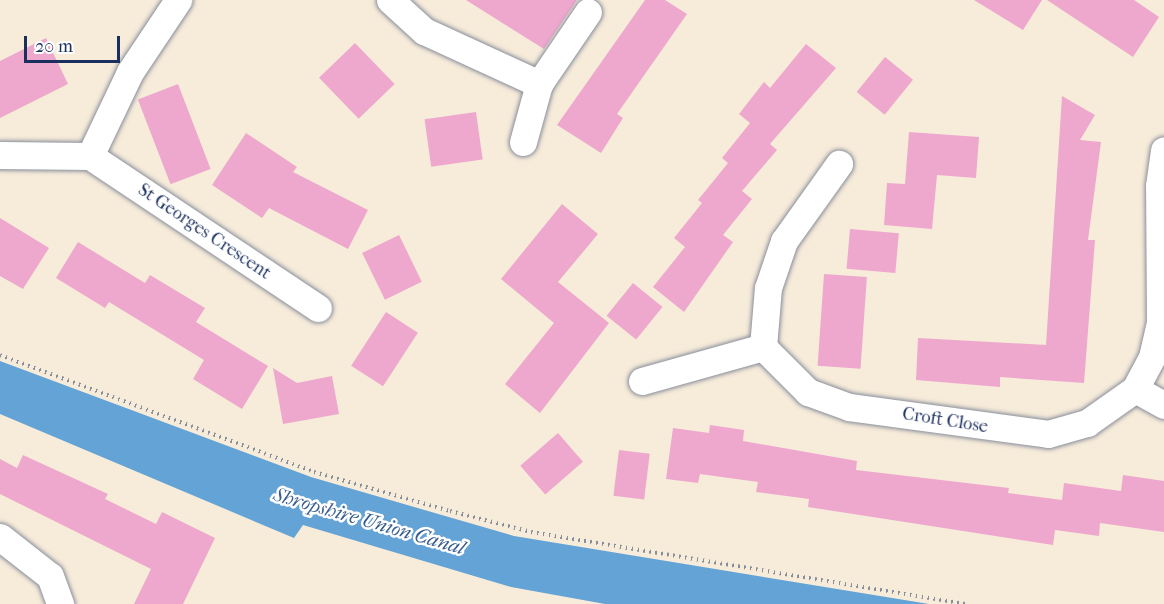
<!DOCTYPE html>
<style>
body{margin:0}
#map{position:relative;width:1164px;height:604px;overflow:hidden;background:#f7ecda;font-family:"IM FELL French Canon",serif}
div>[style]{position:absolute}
.water>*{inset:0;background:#64a3d6}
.building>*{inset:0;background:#eea8cd;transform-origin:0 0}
.path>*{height:4px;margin-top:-2px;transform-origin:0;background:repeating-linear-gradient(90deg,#898e9c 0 1.5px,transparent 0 6px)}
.roads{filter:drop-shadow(0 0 2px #898e9c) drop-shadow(0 0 2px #898e9c)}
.minor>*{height:27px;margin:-13.5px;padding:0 13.5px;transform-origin:13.5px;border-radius:13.5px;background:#fff}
span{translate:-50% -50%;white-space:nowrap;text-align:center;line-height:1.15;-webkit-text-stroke:5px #fff;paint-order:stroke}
.street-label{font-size:18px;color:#1b2f5e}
.water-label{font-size:20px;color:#385d8e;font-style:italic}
.scale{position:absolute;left:24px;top:36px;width:96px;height:27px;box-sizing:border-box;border:3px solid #1b2f5e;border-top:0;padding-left:8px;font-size:18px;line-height:21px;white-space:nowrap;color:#1b2f5e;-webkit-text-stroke:4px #fff;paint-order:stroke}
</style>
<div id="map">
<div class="water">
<div style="clip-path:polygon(0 361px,311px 477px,514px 536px,929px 604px,605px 604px,511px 587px,303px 525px,294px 538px,0 414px)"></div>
</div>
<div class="building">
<div style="clip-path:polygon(466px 0,577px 0,544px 49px)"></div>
<div style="clip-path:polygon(645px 0,665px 0,687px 14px,617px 114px,623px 118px,601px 153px,557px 125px)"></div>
<div style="clip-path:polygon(974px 0,1042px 0,1023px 30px)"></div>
<div style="clip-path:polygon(1047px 0,1134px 0,1159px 17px,1133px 57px)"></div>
<div style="clip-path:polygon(46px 38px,68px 84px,0 118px,0 61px)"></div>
<div style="left:355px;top:43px;width:57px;height:50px;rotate:46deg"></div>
<div style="clip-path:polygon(806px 44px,836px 68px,770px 144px,777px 150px,742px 191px,752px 199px,723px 235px,733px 242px,684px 312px,653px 287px,685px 247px,674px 238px,702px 203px,698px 200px,728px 163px,722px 158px,750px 123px,739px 114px,764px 82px,770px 88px)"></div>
<div style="left:885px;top:57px;width:36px;height:45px;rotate:39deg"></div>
<div style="left:178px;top:84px;width:91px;height:43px;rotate:69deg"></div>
<div style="clip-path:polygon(1062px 96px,1095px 115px,1080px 140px,1101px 142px,1088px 240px,1095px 240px,1084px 383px,1000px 377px,1000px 387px,916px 380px,918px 338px,1046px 345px)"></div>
<div style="left:476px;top:112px;width:48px;height:52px;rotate:82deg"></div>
<div style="clip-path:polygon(909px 132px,979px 137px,976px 178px,937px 175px,932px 229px,884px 225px,887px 183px,905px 184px)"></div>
<div style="clip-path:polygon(246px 133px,297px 167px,293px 172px,368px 210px,348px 249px,269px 208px,262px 218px,212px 185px)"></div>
<div style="clip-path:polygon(562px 204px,598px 234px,558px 282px,609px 323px,540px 413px,505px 384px,554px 323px,501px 279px)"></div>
<div style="clip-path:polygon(0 218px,49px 248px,23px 289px,0 276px)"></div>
<div style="left:850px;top:229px;width:49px;height:40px;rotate:5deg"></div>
<div style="left:399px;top:235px;width:52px;height:41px;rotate:64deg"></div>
<div style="clip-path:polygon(78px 242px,145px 283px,150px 275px,205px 308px,196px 322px,268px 366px,242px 409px,193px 379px,204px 360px,109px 302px,105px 308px,56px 278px)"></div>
<div style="left:824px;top:274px;width:43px;height:92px;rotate:4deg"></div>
<div style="left:633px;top:283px;width:38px;height:42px;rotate:39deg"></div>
<div style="left:386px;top:312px;width:38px;height:64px;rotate:33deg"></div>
<div style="clip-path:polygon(273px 368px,297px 383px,332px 376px,339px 414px,283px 424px)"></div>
<div style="clip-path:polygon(710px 425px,744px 430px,743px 441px,857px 461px,856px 470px,1009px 488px,1008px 493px,1062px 500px,1064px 483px,1121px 491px,1123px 475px,1164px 481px,1164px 532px,1100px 523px,1099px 536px,1055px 530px,1053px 545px,808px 507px,809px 499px,756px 492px,758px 482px,700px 474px,698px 483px,666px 479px,673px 428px,709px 433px)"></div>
<div style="left:558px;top:433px;width:38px;height:50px;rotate:49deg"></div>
<div style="left:619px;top:450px;width:31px;height:46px;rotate:7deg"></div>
<div style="clip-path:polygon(23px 455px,108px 494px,105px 499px,156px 524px,162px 512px,215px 538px,183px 604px,134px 604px,151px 569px,0 494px,0 459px,17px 468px)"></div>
</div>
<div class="path">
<div style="left:0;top:355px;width:335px;rotate:20.4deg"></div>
<div style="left:314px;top:472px;width:141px;rotate:16deg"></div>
<div style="left:450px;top:511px;width:84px;rotate:14.5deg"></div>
<div style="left:531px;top:532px;width:443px;rotate:9.4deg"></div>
</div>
<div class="roads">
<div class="minor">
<div style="left:390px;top:0;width:46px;rotate:42.4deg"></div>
<div style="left:424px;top:31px;width:127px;rotate:24.7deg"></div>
<div style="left:523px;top:142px;width:60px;rotate:-74.6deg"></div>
<div style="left:539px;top:84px;width:87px;rotate:-55.8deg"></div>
<div style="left:0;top:155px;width:90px;rotate:0.6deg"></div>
<div style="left:90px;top:156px;width:93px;rotate:-64.5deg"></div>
<div style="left:130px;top:72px;width:87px;rotate:-56.3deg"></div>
<div style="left:90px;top:156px;width:274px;rotate:33.7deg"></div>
<div style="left:763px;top:347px;width:59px;rotate:-85.2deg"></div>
<div style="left:768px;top:288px;width:50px;rotate:-71.2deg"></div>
<div style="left:784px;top:241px;width:95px;rotate:-54.5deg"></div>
<div style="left:642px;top:381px;width:126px;rotate:-15.7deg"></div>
<div style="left:763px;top:347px;width:64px;rotate:45deg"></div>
<div style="left:808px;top:392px;width:44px;rotate:20.1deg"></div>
<div style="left:849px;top:407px;width:201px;rotate:7.7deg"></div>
<div style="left:1048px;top:434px;width:41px;rotate:-15.8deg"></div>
<div style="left:1087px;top:423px;width:59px;rotate:-35.3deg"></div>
<div style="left:1135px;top:389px;width:36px;rotate:-62deg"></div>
<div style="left:1152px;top:357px;width:37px;rotate:-77deg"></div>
<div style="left:1160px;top:321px;width:135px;rotate:-90.4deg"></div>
<div style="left:1159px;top:186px;width:36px;rotate:-82deg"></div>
<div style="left:1135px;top:389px;width:33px;rotate:29deg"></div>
<div style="left:0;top:537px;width:63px;rotate:38deg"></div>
<div style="left:50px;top:576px;width:30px;rotate:70deg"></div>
</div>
</div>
<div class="street-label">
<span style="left:204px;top:232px;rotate:34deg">St Georges Crescent</span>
<span style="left:945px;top:421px;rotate:9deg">Croft Close</span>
</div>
<div class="water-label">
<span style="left:369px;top:521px;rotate:16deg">Shropshire Union Canal</span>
</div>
<div class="scale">20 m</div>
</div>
